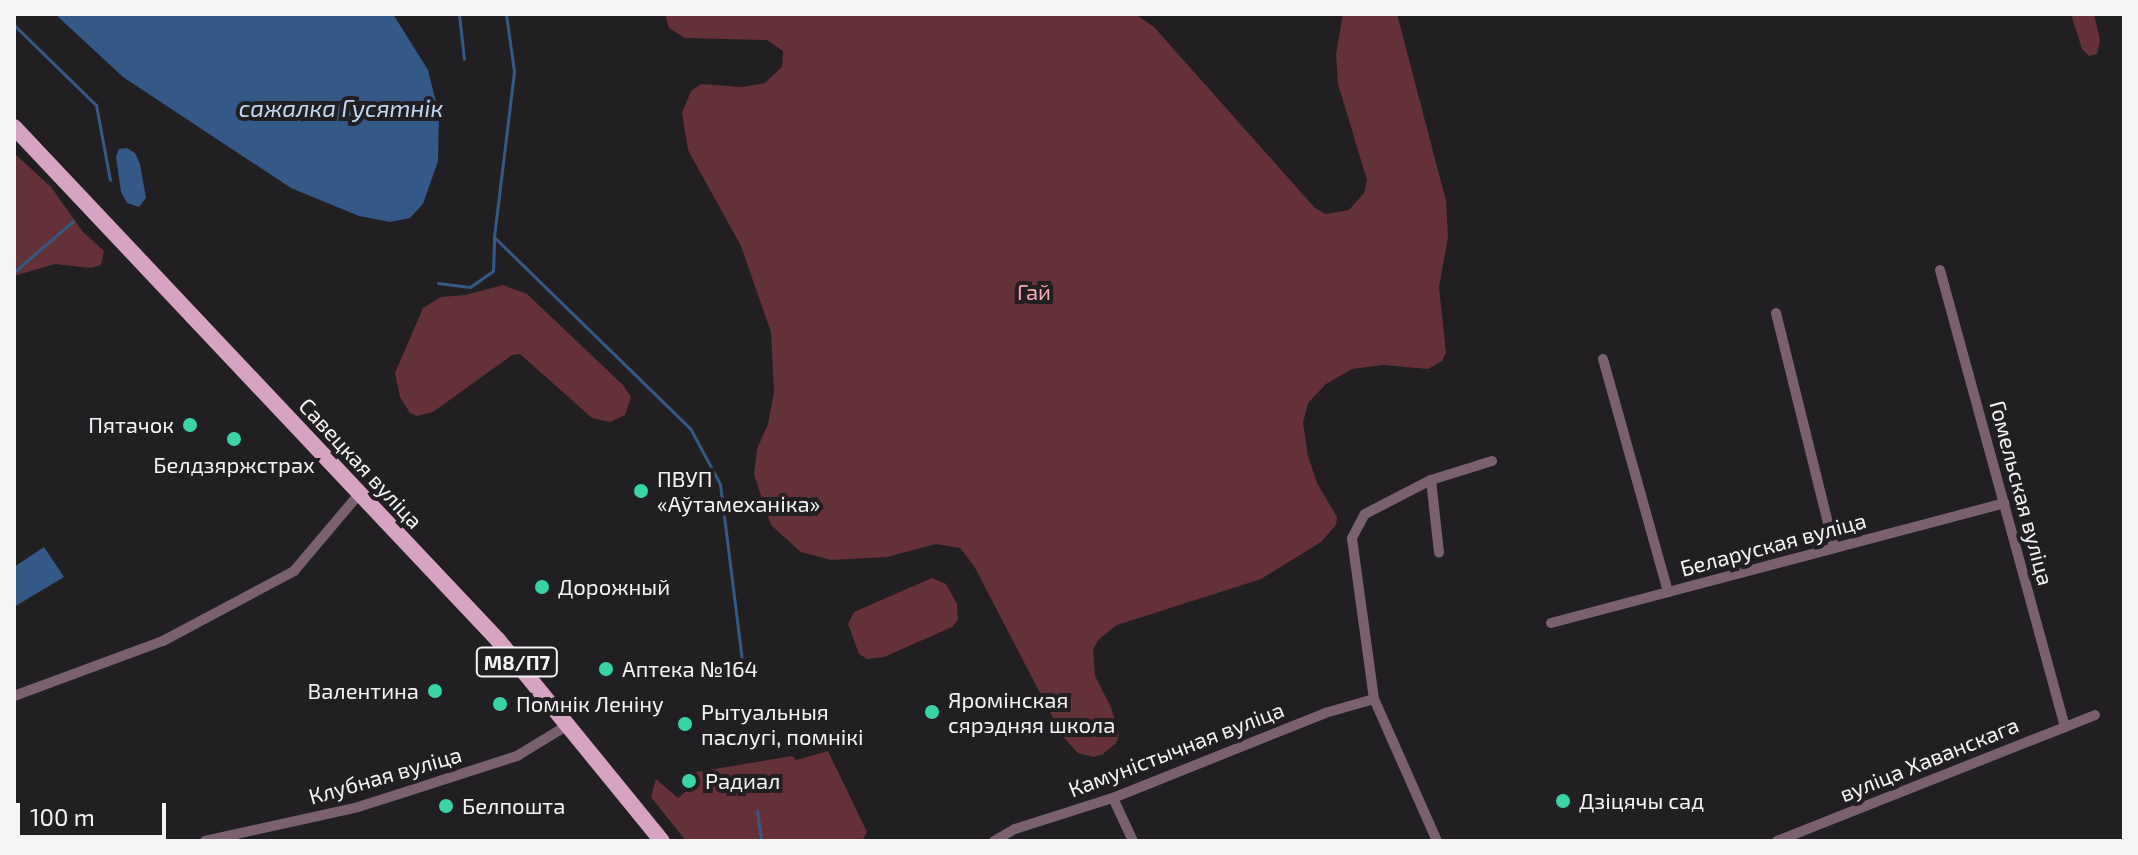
<!DOCTYPE html>
<meta charset="utf-8">
<style>
body{margin:0}
#map{position:relative;width:2138px;height:855px;overflow:hidden;background:#211f22;font-family:"Exo 2",sans-serif}
div>[style]{position:absolute}
.green>*{inset:0;background:#643138}
.water>*{inset:0;background:#345987}
.stream>*{height:3px;margin:-1.5px;padding:0 1.5px;transform-origin:1.5px;border-radius:1.5px;background:#345987}
.minor>*{height:10px;margin:-5px;padding:0 5px;transform-origin:5px;border-radius:5px;background:#7b6170}
.primary>*{height:16px;margin:-8px;padding:0 8px;transform-origin:8px;border-radius:8px;background:#d7a3c2}
.dots>*{width:22px;height:22px;translate:-50% -50%;box-sizing:border-box;border:4px solid #211f22;border-radius:50%}
span{translate:-50% -50%;white-space:nowrap;text-align:center;line-height:1.15;-webkit-text-stroke:8px #211f22;paint-order:stroke}
.shield-label span{padding:2px 6px;background:#211f22;border:2px solid;border-radius:6px;-webkit-text-stroke-width:0}
.shield-label{font-size:20px;color:#f5f3f5;font-weight:700}
.park-label{font-size:22px;color:#f9aab3}
.poi-label{font-size:22px;color:#f5f3f5}
.right{translate:-100% -50%;text-align:right}
.left{translate:0 -50%;text-align:left}
.street-label{font-size:22px;color:#f5f3f5}
.water-label{font-size:24px;color:#c1d8f5;font-style:italic}
.frame{position:absolute;inset:0;border:16px solid #f5f3f5;pointer-events:none}
.scale{position:absolute;left:16px;top:803px;width:150px;height:36px;box-sizing:border-box;border:4px solid #f5f3f5;border-top:0;padding-left:10px;font-size:24px;line-height:28px;white-space:nowrap;color:#f5f3f5;-webkit-text-stroke:6px #211f22;paint-order:stroke}
</style>
<div id="map">
<div class="green">
<div style="clip-path:polygon(665px 14px,1135px 14px,1154px 27px,1315px 208px,1326px 214px,1349px 210px,1364px 193px,1367px 180px,1338px 84px,1336px 54px,1343px 14px,1397px 14px,1446px 201px,1448px 237px,1439px 287px,1446px 353px,1442px 361px,1428px 369px,1384px 365px,1352px 369px,1326px 384px,1308px 403px,1303px 423px,1308px 456px,1317px 483px,1337px 517px,1336px 525px,1321px 542px,1261px 579px,1117px 625px,1098px 640px,1093px 650px,1095px 676px,1111px 707px,1119px 735px,1116px 743px,1103px 754px,1094px 757px,1078px 753px,1063px 737px,974px 566px,960px 548px,936px 544px,887px 557px,831px 560px,801px 552px,771px 525px,754px 475px,757px 449px,768px 424px,774px 392px,771px 332px,741px 246px,688px 150px,682px 113px,691px 91px,701px 84px,742px 87px,765px 83px,782px 67px,783px 51px,767px 40px,685px 38px,669px 28px)"></div>
<div style="clip-path:polygon(2071px 14px,2094px 14px,2100px 40px,2097px 54px,2089px 56px,2082px 49px)"></div>
<div style="clip-path:polygon(14px 153px,51px 187px,83px 232px,104px 251px,101px 265px,91px 268px,55px 264px,14px 276px)"></div>
<div style="clip-path:polygon(503px 285px,527px 294px,623px 385px,631px 397px,625px 415px,610px 422px,592px 418px,520px 354px,512px 355px,433px 412px,417px 416px,410px 413px,400px 397px,395px 373px,423px 308px,441px 297px,466px 295px)"></div>
<div style="clip-path:polygon(932px 578px,946px 584px,957px 604px,958px 620px,952px 627px,884px 657px,867px 659px,859px 654px,848px 624px,854px 612px)"></div>
<div style="clip-path:polygon(828px 751px,867px 832px,862px 841px,686px 841px,651px 797px,656px 779px,678px 798px,698px 781px,691px 773px,792px 756px,796px 760px)"></div>
</div>
<div class="water">
<div style="clip-path:polygon(55px 14px,393px 14px,428px 70px,439px 114px,438px 161px,423px 204px,410px 218px,390px 222px,359px 216px,291px 188px,123px 77px)"></div>
<div style="clip-path:polygon(127px 148px,135px 153px,140px 164px,146px 198px,139px 207px,127px 203px,121px 192px,116px 157px,119px 149px)"></div>
<div style="clip-path:polygon(44px 547px,64px 577px,14px 607px,14px 567px)"></div>
</div>
<div class="stream">
<div style="left:459px;top:14px;width:45px;rotate:83.7deg"></div>
<div style="left:14px;top:25px;width:115px;rotate:44.3deg"></div>
<div style="left:96px;top:105px;width:76px;rotate:79.4deg"></div>
<div style="left:494px;top:237px;width:274px;rotate:44.3deg"></div>
<div style="left:690px;top:428px;width:64px;rotate:61.8deg"></div>
<div style="left:720px;top:484px;width:178px;rotate:82.9deg"></div>
<div style="left:14px;top:272px;width:78px;rotate:-40.8deg"></div>
<div style="left:438px;top:283px;width:32px;rotate:7deg"></div>
<div style="left:470px;top:287px;width:28px;rotate:-35deg"></div>
<div style="left:493px;top:271px;width:34px;rotate:-88deg"></div>
<div style="left:494px;top:237px;width:167px;rotate:-83.1deg"></div>
<div style="left:514px;top:71px;width:58px;rotate:-98deg"></div>
<div style="left:757px;top:811px;width:30px;rotate:82deg"></div>
</div>
<div class="minor">
<div style="left:1940px;top:270px;width:474px;rotate:74.7deg"></div>
<div style="left:1776px;top:313px;width:242px;rotate:76.1deg"></div>
<div style="left:1603px;top:359px;width:242px;rotate:74.4deg"></div>
<div style="left:1431px;top:480px;width:64px;rotate:-17.3deg"></div>
<div style="left:1551px;top:623px;width:469px;rotate:-14.8deg"></div>
<div style="left:14px;top:696px;width:159px;rotate:-20.3deg"></div>
<div style="left:163px;top:641px;width:149px;rotate:-28.1deg"></div>
<div style="left:294px;top:571px;width:102px;rotate:-49.8deg"></div>
<div style="left:1113px;top:798px;width:47px;rotate:65.1deg"></div>
<div style="left:205px;top:841px;width:157px;rotate:-12.5deg"></div>
<div style="left:358px;top:807px;width:43px;rotate:-17.6deg"></div>
<div style="left:399px;top:794px;width:124px;rotate:-17.9deg"></div>
<div style="left:517px;top:756px;width:60px;rotate:-31.3deg"></div>
<div style="left:994px;top:841px;width:24px;rotate:-30deg"></div>
<div style="left:1015px;top:829px;width:103px;rotate:-17.6deg"></div>
<div style="left:1113px;top:798px;width:228px;rotate:-21.8deg"></div>
<div style="left:1325px;top:713px;width:51px;rotate:-15.9deg"></div>
<div style="left:1437px;top:841px;width:155px;rotate:-113.9deg"></div>
<div style="left:1374px;top:699px;width:162px;rotate:-97.8deg"></div>
<div style="left:1352px;top:538px;width:27px;rotate:-62deg"></div>
<div style="left:1365px;top:514px;width:74px;rotate:-27.3deg"></div>
<div style="left:1431px;top:480px;width:73px;rotate:83.7deg"></div>
<div style="left:1777px;top:841px;width:342px;rotate:-21.6deg"></div>
</div>
<div class="primary">
<div style="left:14px;top:127px;width:705px;rotate:46.67deg"></div>
<div style="left:498px;top:640px;width:259px;rotate:50.8deg"></div>
</div>
<div class="dots">
<div style="left:190px;top:425px;background:#39d4a5"></div>
<div style="left:234px;top:439px;background:#39d4a5"></div>
<div style="left:641px;top:491px;background:#39d4a5"></div>
<div style="left:542px;top:587px;background:#39d4a5"></div>
<div style="left:606px;top:669px;background:#39d4a5"></div>
<div style="left:435px;top:691px;background:#39d4a5"></div>
<div style="left:500px;top:704px;background:#39d4a5"></div>
<div style="left:932px;top:712px;background:#39d4a5"></div>
<div style="left:685px;top:724px;background:#39d4a5"></div>
<div style="left:689px;top:781px;background:#39d4a5"></div>
<div style="left:1563px;top:801px;background:#39d4a5"></div>
<div style="left:446px;top:806px;background:#39d4a5"></div>
</div>
<div class="shield-label">
<span style="left:517px;top:662px">М8/П7</span>
</div>
<div class="park-label">
<span style="left:1034px;top:292px">Гай</span>
</div>
<div class="poi-label">
<span class="right" style="left:174px;top:425px">Пятачок</span>
<span style="left:234px;top:465px">Белдзяржстрах</span>
<span class="left" style="left:657px;top:491px">ПВУП<br>«Аўтамеханіка»</span>
<span class="left" style="left:558px;top:587px">Дорожный</span>
<span class="left" style="left:622px;top:669px">Аптека №164</span>
<span class="right" style="left:419px;top:691px">Валентина</span>
<span class="left" style="left:948px;top:712px">Яромінская<br>сярэдняя школа</span>
<span class="left" style="left:516px;top:704px">Помнік Леніну</span>
<span class="left" style="left:701px;top:724px">Рытуальныя<br>паслугі, помнікі</span>
<span class="left" style="left:705px;top:781px">Радиал</span>
<span class="left" style="left:1579px;top:801px">Дзіцячы сад</span>
<span class="left" style="left:462px;top:806px">Белпошта</span>
</div>
<div class="street-label">
<span style="left:361px;top:463px;rotate:47deg">Савецкая вуліца</span>
<span style="left:2022px;top:493px;rotate:75deg">Гомельская вуліца</span>
<span style="left:1773px;top:544px;rotate:-15deg">Беларуская вуліца</span>
<span style="left:1176px;top:749px;rotate:-21deg">Камуністычная вуліца</span>
<span style="left:1929px;top:759px;rotate:-22deg">вуліца Хаванскага</span>
<span style="left:385px;top:775px;rotate:-16deg">Клубная вуліца</span>
</div>
<div class="water-label">
<span style="left:341px;top:108px">сажалка Гусятнік</span>
</div>
<div class="frame"></div>
<div class="scale">100 m</div>
</div>
